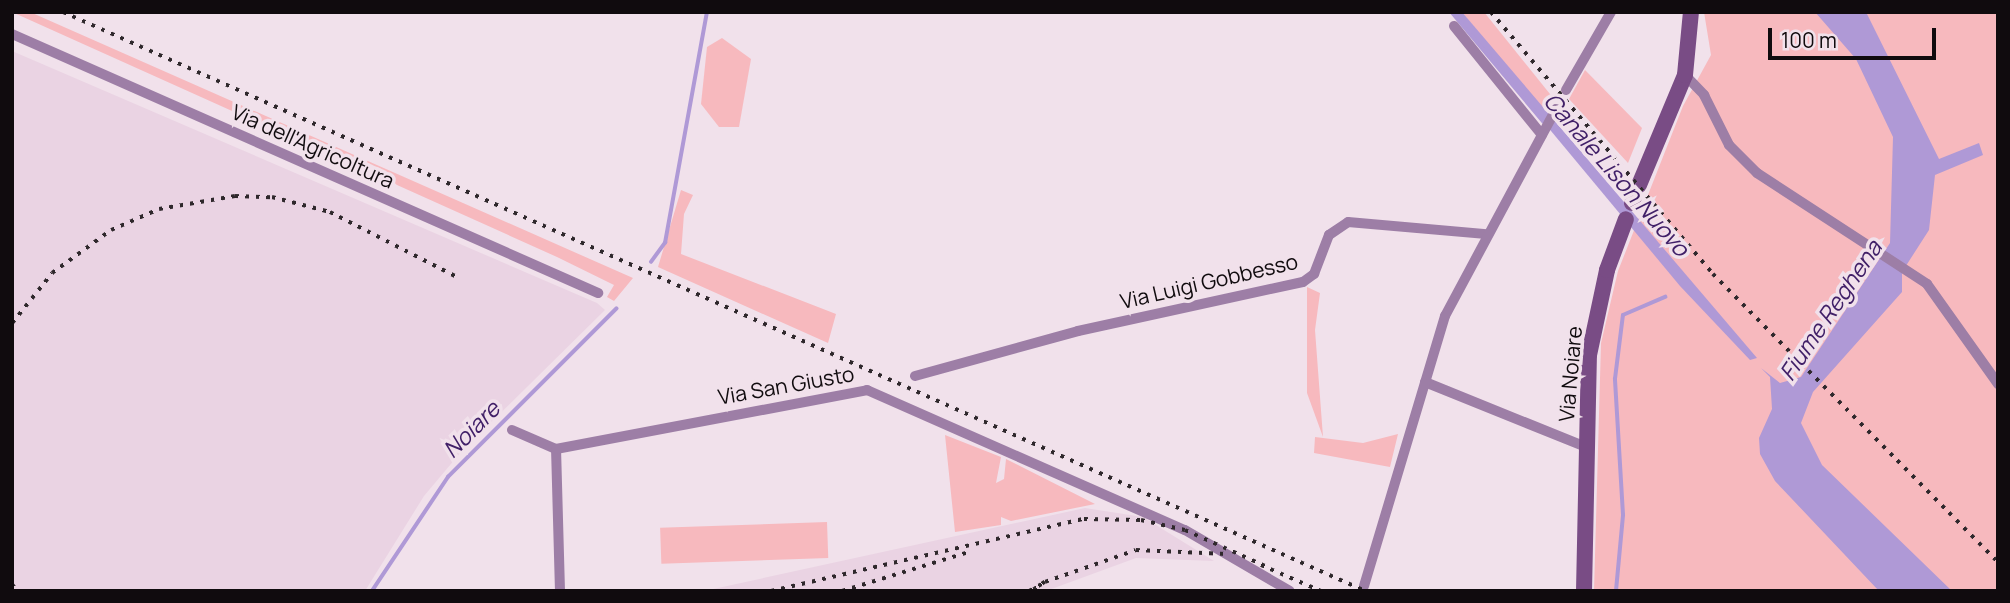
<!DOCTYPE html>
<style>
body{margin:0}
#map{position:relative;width:2010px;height:603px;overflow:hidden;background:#f1e1eb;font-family:Manrope,sans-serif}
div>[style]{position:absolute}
.built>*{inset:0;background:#ead3e3}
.green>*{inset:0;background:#f7b9be;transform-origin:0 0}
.water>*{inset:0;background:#af99d6}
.stream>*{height:3.5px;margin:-1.75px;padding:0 1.75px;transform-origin:1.75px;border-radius:1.75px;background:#af99d6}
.street>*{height:10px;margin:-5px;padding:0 5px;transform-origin:5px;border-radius:5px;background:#9d7ea6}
.secondary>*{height:16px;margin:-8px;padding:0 8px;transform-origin:8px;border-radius:8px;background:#794c85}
.rail>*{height:3.5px;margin-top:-1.75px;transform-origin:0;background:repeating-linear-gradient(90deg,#2f282c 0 3.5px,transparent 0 10.5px)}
span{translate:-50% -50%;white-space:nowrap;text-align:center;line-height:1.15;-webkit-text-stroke:7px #f1e1eb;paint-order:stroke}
.street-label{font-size:21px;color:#100b0e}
.water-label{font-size:23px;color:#412068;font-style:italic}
.frame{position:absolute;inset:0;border:14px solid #100b0e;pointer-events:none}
.scale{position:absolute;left:1768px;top:28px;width:168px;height:32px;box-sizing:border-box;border:4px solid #100b0e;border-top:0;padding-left:9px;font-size:21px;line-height:24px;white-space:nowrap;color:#100b0e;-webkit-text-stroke:5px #f1e1eb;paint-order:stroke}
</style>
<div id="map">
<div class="built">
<div style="clip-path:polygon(12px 51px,597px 303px,605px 310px,461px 452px,424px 496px,365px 591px,12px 591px)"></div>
<div style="clip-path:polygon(1085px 508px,1143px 517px,1214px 561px,1136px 558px,1046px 591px,704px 591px)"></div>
</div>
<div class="green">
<div style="clip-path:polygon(12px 12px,30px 12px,633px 278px,614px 301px,607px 297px,614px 285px,557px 257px)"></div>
<div style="clip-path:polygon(1462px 12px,1484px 12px,1554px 99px,1544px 114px)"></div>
<div style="clip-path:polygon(1704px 12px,1998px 12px,1998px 591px,1594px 591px,1601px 343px,1618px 271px,1683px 106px,1711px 55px)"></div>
<div style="clip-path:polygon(722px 38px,751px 59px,739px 127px,719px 127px,701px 104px,707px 47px)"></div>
<div style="clip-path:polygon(1585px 70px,1642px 128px,1628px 163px,1569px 99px)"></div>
<div style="clip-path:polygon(681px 190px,693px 195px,684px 214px,681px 254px,836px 314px,828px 343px,658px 267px)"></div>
<div style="clip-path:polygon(1307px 287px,1320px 293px,1315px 330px,1323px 437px,1307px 393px)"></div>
<div style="clip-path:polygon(1398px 434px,1390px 467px,1314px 453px,1315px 437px,1363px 443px)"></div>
<div style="clip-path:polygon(945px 435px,1001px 457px,996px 483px,1004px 479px,1006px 459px,1095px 504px,1011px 521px,1001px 517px,1001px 525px,955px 532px)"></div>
<div style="left:827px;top:522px;width:36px;height:167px;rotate:88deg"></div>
</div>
<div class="water">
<div style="clip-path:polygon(1452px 12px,1462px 12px,1757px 358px,1750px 360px,1680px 286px)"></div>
<div style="clip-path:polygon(1815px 12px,1866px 12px,1939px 159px,1979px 143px,1983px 155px,1935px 175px,1929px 230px,1902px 272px,1902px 292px,1813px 392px,1801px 423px,1822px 465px,1952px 591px,1879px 591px,1775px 481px,1760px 454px,1759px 438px,1772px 409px,1770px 377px,1761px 368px,1780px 383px,1801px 377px,1890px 243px,1893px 137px,1856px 59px)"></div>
</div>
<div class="stream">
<div style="left:1452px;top:12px;width:143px;rotate:50.1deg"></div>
<div style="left:651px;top:262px;width:24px;rotate:-54deg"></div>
<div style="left:665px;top:243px;width:235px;rotate:-79.7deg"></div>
<div style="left:372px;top:591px;width:137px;rotate:-56.3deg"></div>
<div style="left:448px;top:477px;width:238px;rotate:-45deg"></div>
<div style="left:1616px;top:591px;width:76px;rotate:-84.7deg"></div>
<div style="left:1623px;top:515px;width:136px;rotate:-93.4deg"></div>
<div style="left:1615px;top:379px;width:64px;rotate:-82.9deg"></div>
<div style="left:1623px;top:315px;width:46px;rotate:-23.2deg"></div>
</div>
<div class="street">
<div style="left:1454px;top:26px;width:140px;rotate:51.1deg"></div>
<div style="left:12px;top:34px;width:641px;rotate:23.84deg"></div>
<div style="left:1685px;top:75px;width:28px;rotate:46deg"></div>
<div style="left:1704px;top:95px;width:56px;rotate:63.4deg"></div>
<div style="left:1729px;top:145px;width:40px;rotate:45deg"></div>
<div style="left:1757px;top:173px;width:203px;rotate:33.1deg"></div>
<div style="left:1927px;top:284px;width:123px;rotate:54.6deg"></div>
<div style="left:1566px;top:90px;width:90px;rotate:-60deg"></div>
<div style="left:915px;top:376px;width:169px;rotate:-15.4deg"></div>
<div style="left:1078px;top:331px;width:230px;rotate:-12.3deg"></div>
<div style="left:1303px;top:282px;width:14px;rotate:-36deg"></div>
<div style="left:1314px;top:274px;width:42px;rotate:-69deg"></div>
<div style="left:1329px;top:235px;width:23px;rotate:-34deg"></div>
<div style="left:1348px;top:222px;width:139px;rotate:5deg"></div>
<div style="left:1425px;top:382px;width:174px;rotate:22deg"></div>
<div style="left:512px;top:430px;width:48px;rotate:23.4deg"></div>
<div style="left:1364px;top:586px;width:282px;rotate:-73.3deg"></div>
<div style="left:1445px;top:316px;width:235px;rotate:-61.8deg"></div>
<div style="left:560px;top:591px;width:142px;rotate:-91.6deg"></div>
<div style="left:556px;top:449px;width:317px;rotate:-10.7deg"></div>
<div style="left:867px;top:390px;width:347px;rotate:23.8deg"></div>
<div style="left:1185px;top:530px;width:121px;rotate:30.2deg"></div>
</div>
<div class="secondary">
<div style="left:1639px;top:185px;width:119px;rotate:-67.3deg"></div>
<div style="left:1685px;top:75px;width:63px;rotate:-84.6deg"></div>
<div style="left:1632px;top:203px;width:6px;rotate:-72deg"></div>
<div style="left:1584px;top:591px;width:236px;rotate:-88.8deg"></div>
<div style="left:1589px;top:355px;width:87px;rotate:-78deg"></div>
<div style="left:1607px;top:270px;width:54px;rotate:-69.6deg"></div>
</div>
<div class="rail">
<div style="left:63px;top:12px;width:1425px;rotate:23.97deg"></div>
<div style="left:1491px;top:12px;width:343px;rotate:49.7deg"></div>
<div style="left:1713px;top:274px;width:405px;rotate:45.3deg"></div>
<div style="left:12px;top:323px;width:64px;rotate:-51.3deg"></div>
<div style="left:52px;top:273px;width:73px;rotate:-36.1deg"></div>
<div style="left:111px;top:230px;width:52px;rotate:-23.6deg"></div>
<div style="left:159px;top:209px;width:77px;rotate:-9.7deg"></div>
<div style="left:235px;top:196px;width:37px;rotate:2deg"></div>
<div style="left:272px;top:197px;width:60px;rotate:14.5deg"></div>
<div style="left:330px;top:212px;width:143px;rotate:27.1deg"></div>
<div style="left:1261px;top:565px;width:65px;rotate:23.4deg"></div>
<div style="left:1045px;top:582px;width:96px;rotate:-19.4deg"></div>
<div style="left:1136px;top:550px;width:91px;rotate:2.5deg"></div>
<div style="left:12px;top:584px;width:9px;rotate:54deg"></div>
<div style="left:771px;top:591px;width:321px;rotate:-13deg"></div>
<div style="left:1084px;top:519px;width:57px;rotate:1deg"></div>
<div style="left:1141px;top:520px;width:45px;rotate:12.8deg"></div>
<div style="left:1185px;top:530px;width:93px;rotate:24.1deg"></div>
<div style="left:842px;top:591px;width:133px;rotate:-17.1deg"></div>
<div style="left:1029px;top:591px;width:18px;rotate:-29deg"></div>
<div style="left:1045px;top:582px;width:16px;rotate:145deg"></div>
</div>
<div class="street-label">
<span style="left:313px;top:146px;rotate:24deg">Via dell'Agricoltura</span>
<span style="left:1209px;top:281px;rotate:-13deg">Via Luigi Gobbesso</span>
<span style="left:1570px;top:374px;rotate:-85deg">Via Noiare</span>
<span style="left:786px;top:385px;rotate:-10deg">Via San Giusto</span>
</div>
<div class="water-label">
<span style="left:1617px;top:174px;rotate:49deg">Canale Lison Nuovo</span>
<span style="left:1830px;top:310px;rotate:-56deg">Fiume Reghena</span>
<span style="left:471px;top:429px;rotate:-45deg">Noiare</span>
</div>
<div class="frame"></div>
<div class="scale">100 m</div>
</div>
